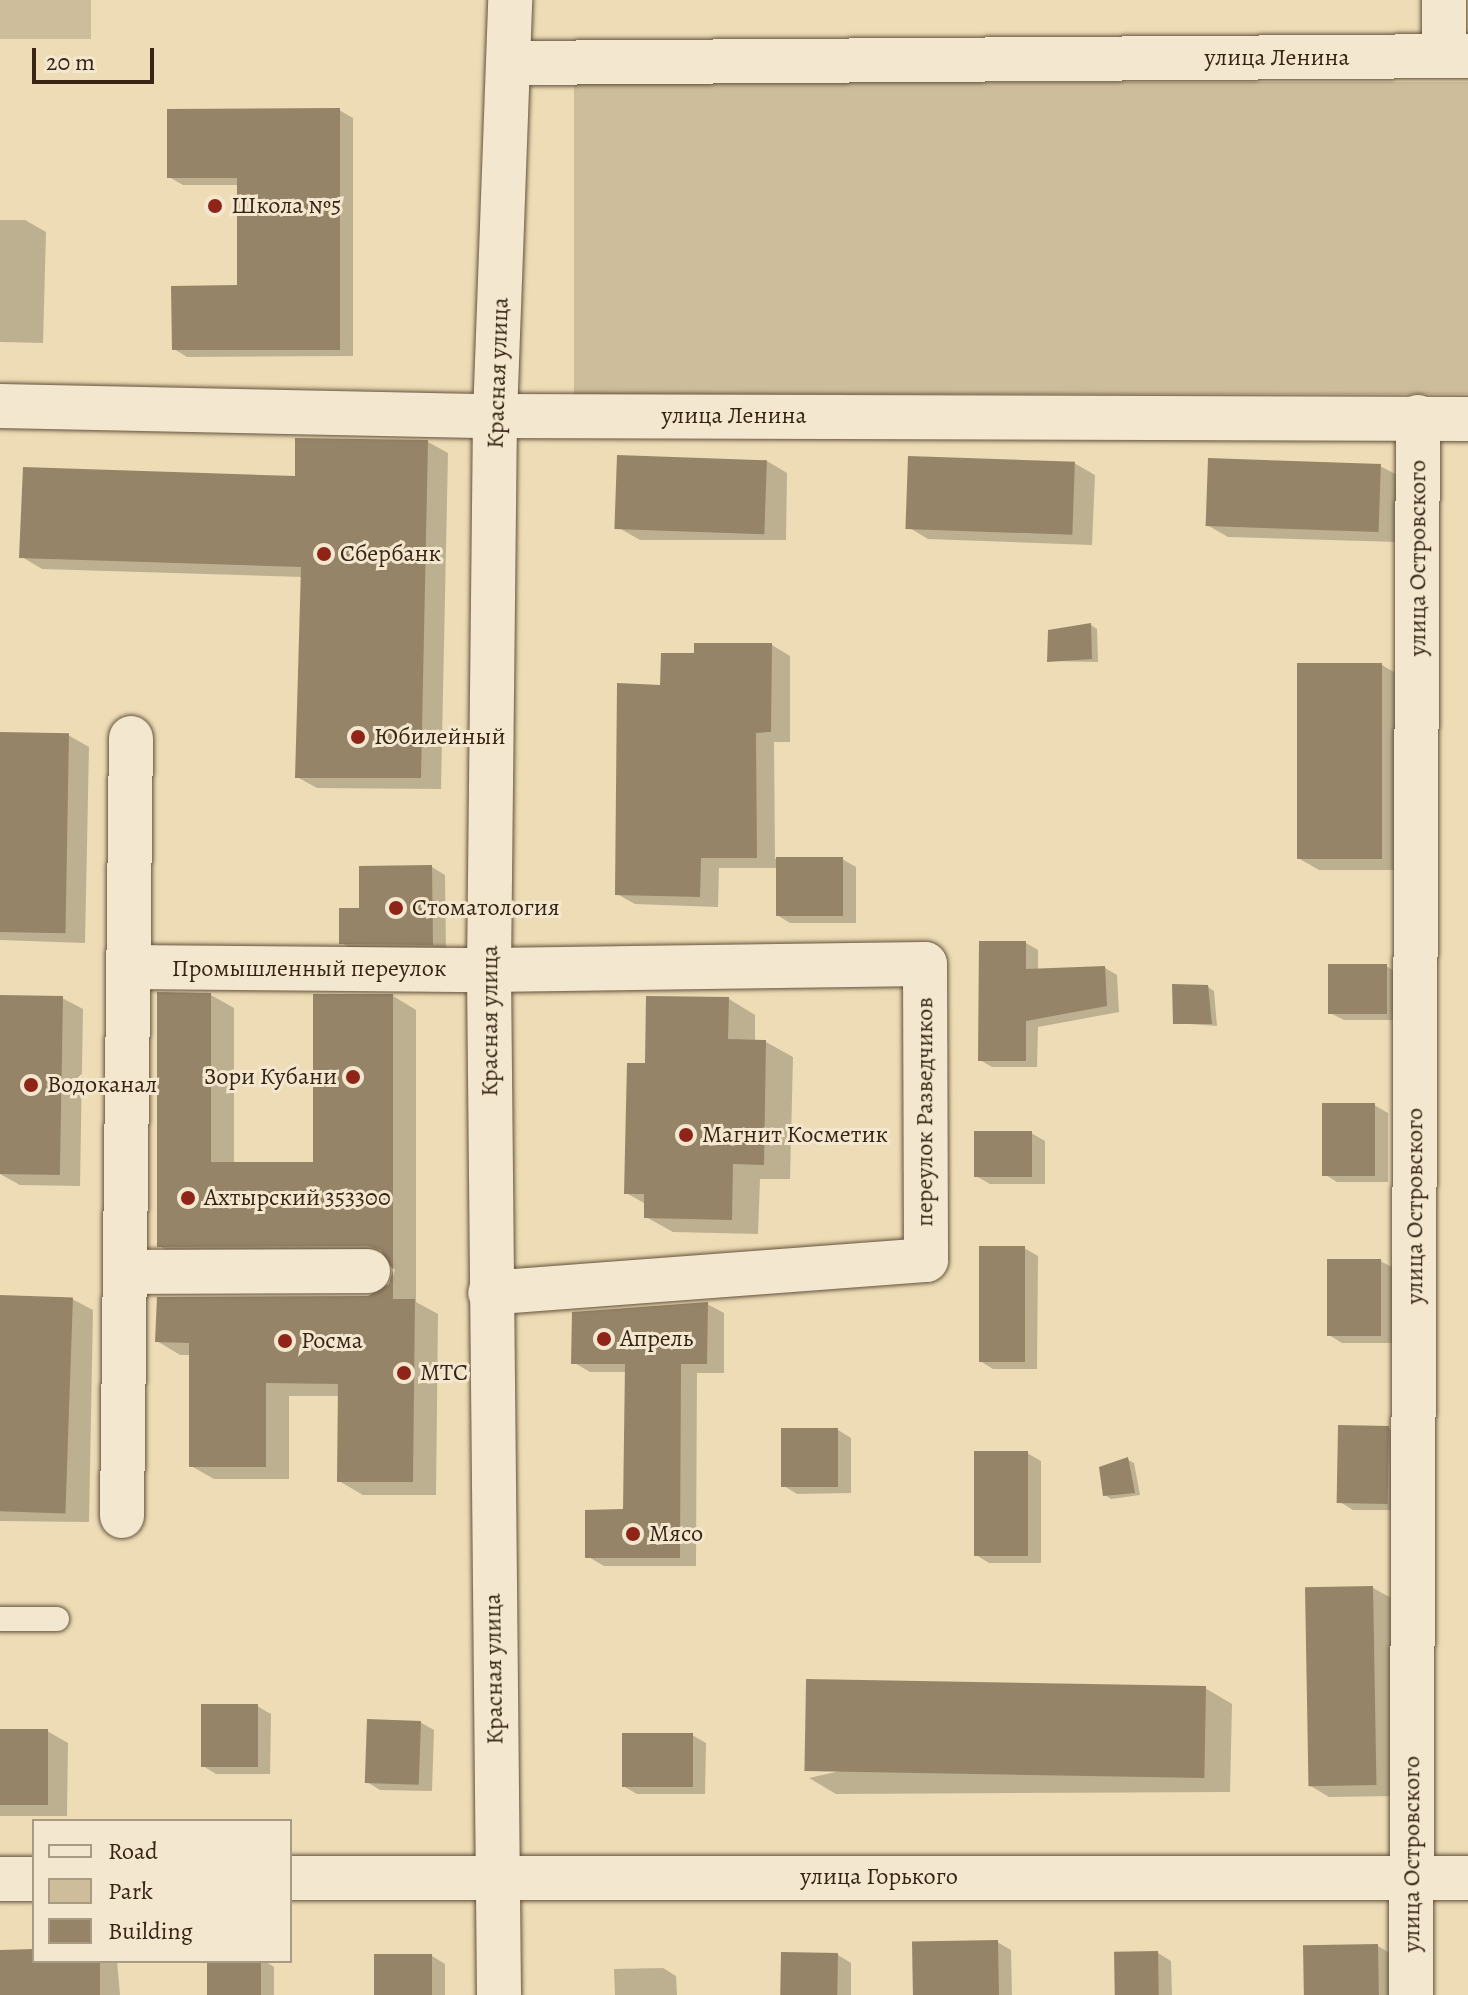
<!DOCTYPE html>
<meta charset="utf-8">
<style>
body{margin:0}
#map{position:relative;width:1468px;height:1995px;overflow:hidden;background:#eddcb5;font-family:Alegreya,serif}
div>[style]{position:absolute}
.green>*{inset:0;background:#cebd9a;transform-origin:0 0}
.shadow>*{inset:0;background:#0003}
.building>*{inset:0;background:#968468;transform-origin:0 0}
.roads{filter:drop-shadow(0 0 2px #64523d) drop-shadow(0 0 2px #64523d)}
.lane>*{height:24px;margin:-12px;padding:0 12px;transform-origin:12px;border-radius:12px;background:#f3e8cf}
.street>*{height:44px;margin:-22px;padding:0 22px;transform-origin:22px;border-radius:22px;background:#f3e8cf}
.secondary>*{height:44px;margin:-22px;padding:0 22px;transform-origin:22px;border-radius:22px;background:#f3e8cf}
.dots>*{width:22px;height:22px;translate:-50% -50%;box-sizing:border-box;border:4px solid #f3e8cf;border-radius:50%}
span{translate:-50% -50%;white-space:nowrap;text-align:center;line-height:1.15;-webkit-text-stroke:6px #f3e8cf;paint-order:stroke}
.street-label{font-size:24px;color:#372415}
.poi-label{font-size:24px;color:#372415}
.left{translate:0 -50%;text-align:left}
.right{translate:-100% -50%;text-align:right}
.legend{position:absolute;left:32px;top:1819px;width:260px;height:144px;box-sizing:border-box;background:#f3e8cf;border:2px solid #a89a85;margin:0;padding:10px 14px;list-style:none;font-size:24px;color:#372415}
.legend li{display:flex;align-items:center;gap:16px;height:40px}
.legend b{width:40px;border:2px solid #a89a85}
.scale{position:absolute;left:32px;top:48px;width:122px;height:36px;box-sizing:border-box;border:4px solid #372415;border-top:0;padding-left:10px;font-size:24px;line-height:28px;white-space:nowrap;color:#372415;-webkit-text-stroke:6px #f3e8cf;paint-order:stroke}
</style>
<div id="map">
<div class="green">
<div style="left:0;top:0;width:91px;height:39px"></div>
<div style="left:574px;top:82px;width:894px;height:312px"></div>
</div>
<div class="shadow">
<div style="clip-path:polygon(339px 110px,353px 118px,353px 356px,187px 357px,174px 349px,239px 287px,239px 185px,183px 185px,169px 177px)"></div>
<div style="clip-path:polygon(0 220px,25px 220px,46px 232px,43px 343px,0 342px)"></div>
<div style="clip-path:polygon(428px 442px,448px 453px,441px 789px,317px 788px,297px 777px,303px 577px,42px 569px,22px 557px)"></div>
<div style="clip-path:polygon(767px 461px,787px 473px,786px 540px,640px 540px,619px 528px)"></div>
<div style="clip-path:polygon(1074px 463px,1095px 475px,1092px 545px,928px 539px,908px 527px)"></div>
<div style="clip-path:polygon(1380px 466px,1401px 477px,1398px 542px,1228px 537px,1207px 525px)"></div>
<div style="clip-path:polygon(1091px 625px,1097px 629px,1098px 662px,1049px 661px)"></div>
<div style="clip-path:polygon(772px 645px,790px 656px,790px 742px,774px 742px,775px 859px,842px 859px,856px 867px,856px 923px,790px 923px,777px 915px,778px 868px,719px 868px,718px 907px,635px 904px,617px 894px,662px 687px,696px 655px)"></div>
<div style="clip-path:polygon(1382px 665px,1402px 677px,1401px 870px,1319px 870px,1298px 858px)"></div>
<div style="clip-path:polygon(0 734px,68px 735px,89px 747px,85px 943px,0 940px)"></div>
<div style="clip-path:polygon(432px 867px,445px 875px,446px 951px,355px 950px,341px 943px,361px 910px)"></div>
<div style="clip-path:polygon(1026px 943px,1038px 950px,1038px 970px,1105px 968px,1117px 975px,1119px 1012px,1038px 1027px,1037px 1067px,992px 1067px,980px 1060px)"></div>
<div style="clip-path:polygon(1386px 966px,1400px 974px,1399px 1020px,1344px 1020px,1330px 1013px)"></div>
<div style="clip-path:polygon(1208px 987px,1214px 991px,1217px 1026px,1175px 1023px)"></div>
<div style="clip-path:polygon(211px 995px,234px 1008px,234px 1164px,315px 1164px,393px 996px,416px 1010px,416px 1302px,438px 1314px,436px 1495px,363px 1495px,339px 1481px,340px 1396px,289px 1396px,289px 1479px,214px 1479px,191px 1466px,191px 1355px,180px 1355px,157px 1341px,369px 1298px,391px 1285px,395px 1270px,388px 1258px,182px 1259px,159px 1246px)"></div>
<div style="clip-path:polygon(0 997px,62px 998px,83px 1009px,80px 1186px,20px 1185px,0 1174px)"></div>
<div style="clip-path:polygon(729px 999px,755px 1015px,755px 1041px,766px 1042px,793px 1057px,790px 1179px,760px 1179px,758px 1234px,673px 1232px,646px 1217px,646px 1204px,626px 1193px,647px 1065px)"></div>
<div style="clip-path:polygon(1374px 1105px,1388px 1113px,1388px 1182px,1337px 1182px,1324px 1174px)"></div>
<div style="clip-path:polygon(1031px 1133px,1045px 1141px,1045px 1184px,990px 1184px,976px 1176px)"></div>
<div style="clip-path:polygon(1024px 1248px,1038px 1256px,1037px 1369px,993px 1369px,980px 1361px)"></div>
<div style="clip-path:polygon(1380px 1261px,1394px 1268px,1393px 1343px,1342px 1343px,1329px 1335px)"></div>
<div style="clip-path:polygon(0 1297px,72px 1299px,93px 1310px,89px 1522px,0 1521px)"></div>
<div style="clip-path:polygon(707px 1304px,724px 1313px,724px 1373px,697px 1373px,696px 1566px,604px 1566px,587px 1556px,625px 1511px,627px 1372px,590px 1372px,573px 1362px)"></div>
<div style="clip-path:polygon(1388px 1428px,1402px 1436px,1401px 1510px,1353px 1510px,1340px 1502px)"></div>
<div style="clip-path:polygon(838px 1430px,851px 1438px,851px 1493px,797px 1494px,784px 1486px)"></div>
<div style="clip-path:polygon(1027px 1453px,1041px 1461px,1041px 1563px,989px 1563px,976px 1555px)"></div>
<div style="clip-path:polygon(1128px 1460px,1134px 1463px,1140px 1495px,1111px 1499px,1105px 1495px)"></div>
<div style="clip-path:polygon(1373px 1588px,1393px 1599px,1395px 1796px,1329px 1797px,1309px 1785px)"></div>
<div style="clip-path:polygon(1205px 1688px,1232px 1704px,1230px 1792px,836px 1794px,809px 1778px)"></div>
<div style="clip-path:polygon(257px 1706px,271px 1714px,270px 1774px,216px 1774px,203px 1766px)"></div>
<div style="clip-path:polygon(420px 1722px,434px 1730px,432px 1791px,380px 1790px,367px 1782px)"></div>
<div style="clip-path:polygon(0 1731px,47px 1731px,68px 1743px,67px 1816px,0 1816px)"></div>
<div style="clip-path:polygon(692px 1735px,706px 1743px,705px 1794px,637px 1794px,623px 1786px)"></div>
<div style="clip-path:polygon(997px 1942px,1011px 1950px,1012px 1995px,914px 1995px)"></div>
<div style="clip-path:polygon(1378px 1946px,1398px 1958px,1398px 1995px,1305px 1995px)"></div>
<div style="clip-path:polygon(0 1951px,34px 1951px,34px 1961px,117px 1961px,120px 1995px,0 1995px)"></div>
<div style="clip-path:polygon(1158px 1953px,1171px 1961px,1172px 1995px,1116px 1995px)"></div>
<div style="clip-path:polygon(838px 1955px,851px 1963px,851px 1995px,782px 1995px)"></div>
<div style="clip-path:polygon(432px 1956px,445px 1964px,445px 1995px,377px 1995px)"></div>
<div style="clip-path:polygon(209px 1961px,265px 1961px,274px 1967px,274px 1995px,209px 1995px)"></div>
<div style="clip-path:polygon(663px 1968px,676px 1976px,677px 1995px,615px 1995px,614px 1969px)"></div>
</div>
<div class="building">
<div style="clip-path:polygon(340px 108px,340px 350px,172px 350px,171px 286px,237px 285px,237px 178px,167px 178px,167px 109px)"></div>
<div style="clip-path:polygon(295px 438px,428px 440px,421px 778px,295px 778px,301px 567px,19px 558px,23px 467px,295px 476px)"></div>
<div style="left:617px;top:455px;width:150px;height:74px;rotate:2deg"></div>
<div style="left:908px;top:456px;width:167px;height:73px;rotate:2deg"></div>
<div style="left:1208px;top:458px;width:173px;height:68px;rotate:2deg"></div>
<div style="clip-path:polygon(1091px 623px,1092px 659px,1047px 662px,1048px 630px)"></div>
<div style="clip-path:polygon(694px 643px,772px 643px,771px 732px,756px 733px,757px 858px,701px 858px,700px 897px,615px 895px,617px 683px,660px 685px,661px 653px,694px 653px)"></div>
<div style="left:1297px;top:663px;width:85px;height:196px"></div>
<div style="left:0;top:732px;width:69px;height:200px;rotate:1deg"></div>
<div style="left:776px;top:857px;width:67px;height:59px"></div>
<div style="clip-path:polygon(432px 865px,433px 945px,339px 944px,339px 908px,359px 908px,359px 866px)"></div>
<div style="clip-path:polygon(979px 941px,1026px 941px,1026px 969px,1105px 966px,1107px 1006px,1026px 1021px,1026px 1061px,978px 1061px)"></div>
<div style="left:1328px;top:964px;width:59px;height:50px"></div>
<div style="clip-path:polygon(1172px 984px,1208px 985px,1212px 1024px,1173px 1024px)"></div>
<div style="clip-path:polygon(157px 992px,211px 993px,211px 1162px,313px 1162px,313px 994px,393px 994px,393px 1299px,415px 1299px,413px 1482px,337px 1482px,338px 1384px,266px 1383px,266px 1467px,189px 1467px,189px 1343px,155px 1342px,157px 1297px,368px 1296px,389px 1284px,393px 1270px,381px 1250px,368px 1246px,157px 1247px)"></div>
<div style="left:0;top:995px;width:63px;height:179px;rotate:1deg"></div>
<div style="clip-path:polygon(646px 996px,729px 997px,728px 1039px,766px 1040px,764px 1165px,733px 1164px,732px 1220px,644px 1218px,644px 1194px,624px 1194px,627px 1063px,645px 1063px)"></div>
<div style="left:1322px;top:1103px;width:53px;height:73px"></div>
<div style="left:1032px;top:1131px;width:46px;height:58px;rotate:90deg"></div>
<div style="left:979px;top:1246px;width:46px;height:116px"></div>
<div style="left:1327px;top:1259px;width:54px;height:77px"></div>
<div style="left:0;top:1295px;width:73px;height:216px;rotate:2deg"></div>
<div style="clip-path:polygon(708px 1302px,707px 1364px,681px 1364px,680px 1558px,585px 1558px,585px 1510px,623px 1509px,625px 1364px,571px 1364px,572px 1312px)"></div>
<div style="left:1338px;top:1425px;width:51px;height:78px;rotate:1deg"></div>
<div style="left:781px;top:1428px;width:57px;height:59px"></div>
<div style="left:974px;top:1451px;width:54px;height:105px"></div>
<div style="clip-path:polygon(1128px 1457px,1135px 1493px,1103px 1496px,1099px 1467px)"></div>
<div style="left:1373px;top:1586px;width:199px;height:68px;rotate:89deg"></div>
<div style="left:1206px;top:1686px;width:92px;height:400px;rotate:91deg"></div>
<div style="left:201px;top:1704px;width:57px;height:63px"></div>
<div style="left:367px;top:1719px;width:54px;height:64px;rotate:2deg"></div>
<div style="left:0;top:1729px;width:48px;height:76px"></div>
<div style="left:622px;top:1733px;width:71px;height:54px"></div>
<div style="left:998px;top:1940px;width:55px;height:86px;rotate:89deg"></div>
<div style="left:1378px;top:1944px;width:51px;height:75px;rotate:89deg"></div>
<div style="clip-path:polygon(34px 1949px,34px 1961px,100px 1961px,100px 1995px,0 1995px,0 1950px)"></div>
<div style="left:1158px;top:1951px;width:44px;height:44px;rotate:89deg"></div>
<div style="left:781px;top:1952px;width:57px;height:43px;rotate:1deg"></div>
<div style="left:374px;top:1954px;width:58px;height:41px"></div>
<div style="left:207px;top:1961px;width:54px;height:34px"></div>
</div>
<div class="roads">
<div class="lane">
<div style="left:0;top:1619px;width:57px"></div>
</div>
<div class="street">
<div style="left:1444px;top:56px;width:56px;rotate:-90deg"></div>
<div style="left:509px;top:63px;width:959px;rotate:-0.42deg"></div>
<div style="left:0;top:406px;width:495px;rotate:1.2deg"></div>
<div style="left:495px;top:416px;width:973px;rotate:0.18deg"></div>
<div style="left:128px;top:967px;width:361px;rotate:0.5deg"></div>
<div style="left:489px;top:970px;width:436px;rotate:-0.8deg"></div>
<div style="left:925px;top:964px;width:296px;rotate:89.8deg"></div>
<div style="left:926px;top:1260px;width:437px;rotate:175.7deg"></div>
<div style="left:125px;top:1272px;width:243px;rotate:-0.2deg"></div>
<div style="left:122px;top:1516px;width:778px;rotate:-89.34deg"></div>
<div style="left:290px;top:1878px;width:1178px"></div>
<div style="left:0;top:1879px;width:34px"></div>
<div style="left:1411px;top:1995px;width:1578px;rotate:-89.75deg"></div>
</div>
<div class="secondary">
<div style="left:499px;top:1995px;width:1025px;rotate:-90.56deg"></div>
<div style="left:489px;top:970px;width:554px;rotate:-89.38deg"></div>
<div style="left:495px;top:416px;width:416px;rotate:-87.9deg"></div>
</div>
</div>
<div class="dots">
<div style="left:215px;top:206px;background:#8f2418"></div>
<div style="left:324px;top:554px;background:#8f2418"></div>
<div style="left:358px;top:737px;background:#8f2418"></div>
<div style="left:396px;top:908px;background:#8f2418"></div>
<div style="left:353px;top:1077px;background:#8f2418"></div>
<div style="left:31px;top:1085px;background:#8f2418"></div>
<div style="left:686px;top:1135px;background:#8f2418"></div>
<div style="left:188px;top:1198px;background:#8f2418"></div>
<div style="left:604px;top:1339px;background:#8f2418"></div>
<div style="left:285px;top:1341px;background:#8f2418"></div>
<div style="left:404px;top:1373px;background:#8f2418"></div>
<div style="left:633px;top:1534px;background:#8f2418"></div>
</div>
<div class="street-label">
<span style="left:1277px;top:58px">улица Ленина</span>
<span style="left:498px;top:373px;rotate:-88deg">Красная улица</span>
<span style="left:734px;top:416px">улица Ленина</span>
<span style="left:1418px;top:558px;rotate:-90deg">улица Островского</span>
<span style="left:309px;top:969px">Промышленный переулок</span>
<span style="left:490px;top:1021px;rotate:-90deg">Красная улица</span>
<span style="left:925px;top:1112px;rotate:-90deg">переулок Разведчиков</span>
<span style="left:1415px;top:1206px;rotate:-90deg">улица Островского</span>
<span style="left:494px;top:1669px;rotate:-91deg">Красная улица</span>
<span style="left:1412px;top:1854px;rotate:-90deg">улица Островского</span>
<span style="left:879px;top:1877px">улица Горького</span>
</div>
<div class="poi-label">
<span class="left" style="left:231px;top:206px">Школа №5</span>
<span class="left" style="left:340px;top:554px">Сбербанк</span>
<span class="left" style="left:374px;top:737px">Юбилейный</span>
<span class="left" style="left:412px;top:908px">Стоматология</span>
<span class="right" style="left:337px;top:1077px">Зори Кубани</span>
<span class="left" style="left:47px;top:1085px">Водоканал</span>
<span class="left" style="left:702px;top:1135px">Магнит Косметик</span>
<span class="left" style="left:204px;top:1198px">Ахтырский 353300</span>
<span class="left" style="left:620px;top:1339px">Апрель</span>
<span class="left" style="left:301px;top:1341px">Росма</span>
<span class="left" style="left:420px;top:1373px">МТС</span>
<span class="left" style="left:649px;top:1534px">Мясо</span>
</div>
<ul class="legend">
<li><b style="height:10px;background:#f3e8cf"></b>Road</li>
<li><b style="height:22px;background:#cebd9a"></b>Park</li>
<li><b style="height:22px;background:#968468"></b>Building</li>
</ul>
<div class="scale">20 m</div>
</div>
